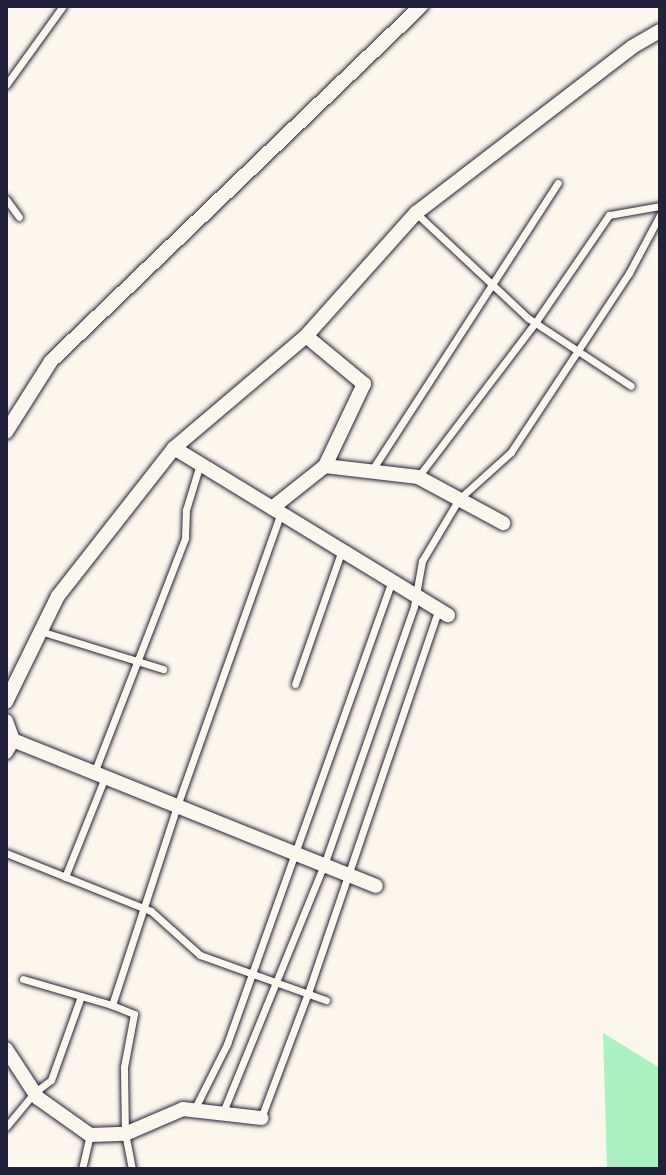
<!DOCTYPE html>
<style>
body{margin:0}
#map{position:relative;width:666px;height:1175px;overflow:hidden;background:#fbf7ec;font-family:"Shantell Sans",sans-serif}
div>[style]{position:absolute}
.green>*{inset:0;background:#aaf2bf}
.roads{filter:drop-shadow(0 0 2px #22223b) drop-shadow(0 0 2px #22223b)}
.service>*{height:7px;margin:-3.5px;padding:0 3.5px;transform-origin:3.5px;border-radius:3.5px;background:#fbf7ec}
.minor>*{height:14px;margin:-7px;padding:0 7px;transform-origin:7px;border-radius:7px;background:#fbf7ec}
span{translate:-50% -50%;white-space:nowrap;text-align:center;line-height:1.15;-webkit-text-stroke:6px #fbf7ec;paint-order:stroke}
.frame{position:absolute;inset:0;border:8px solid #22223b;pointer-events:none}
</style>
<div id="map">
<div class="green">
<div style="clip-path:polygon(603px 1033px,660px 1068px,660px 1169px,607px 1169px)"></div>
</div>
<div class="roads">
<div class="service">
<div style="left:6px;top:85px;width:97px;rotate:-54.2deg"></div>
<div style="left:6px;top:199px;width:22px;rotate:54deg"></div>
<div style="left:416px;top:213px;width:154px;rotate:43.2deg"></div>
<div style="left:528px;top:318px;width:123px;rotate:33.4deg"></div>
<div style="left:372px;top:470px;width:342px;rotate:-57.1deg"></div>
<div style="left:418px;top:477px;width:193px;rotate:-52.8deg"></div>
<div style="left:535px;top:323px;width:131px;rotate:-55.6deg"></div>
<div style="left:609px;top:215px;width:52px;rotate:-10deg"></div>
<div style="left:40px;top:631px;width:129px;rotate:17.2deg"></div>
<div style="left:295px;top:684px;width:142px;rotate:-70.7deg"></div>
<div style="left:94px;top:773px;width:252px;rotate:-68.8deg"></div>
<div style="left:185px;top:538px;width:28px;rotate:-88deg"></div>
<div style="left:186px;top:510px;width:48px;rotate:-73.1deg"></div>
<div style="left:6px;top:853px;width:156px;rotate:21.8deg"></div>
<div style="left:151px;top:911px;width:66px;rotate:41.9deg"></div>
<div style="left:200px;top:955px;width:134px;rotate:19.7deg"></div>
<div style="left:65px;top:877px;width:108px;rotate:-68.2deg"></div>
<div style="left:23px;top:979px;width:93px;rotate:16.3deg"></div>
<div style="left:194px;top:1110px;width:74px;rotate:-63.4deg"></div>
<div style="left:227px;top:1044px;width:492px;rotate:-70.4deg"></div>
<div style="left:223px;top:1112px;width:267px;rotate:-67.8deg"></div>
<div style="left:324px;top:865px;width:274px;rotate:-70.8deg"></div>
<div style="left:414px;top:606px;width:46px;rotate:-79.9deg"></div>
<div style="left:422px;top:561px;width:72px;rotate:-59.2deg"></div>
<div style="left:459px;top:499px;width:70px;rotate:-42.1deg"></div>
<div style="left:511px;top:452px;width:214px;rotate:-56.6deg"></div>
<div style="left:629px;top:273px;width:66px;rotate:-61.9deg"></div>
<div style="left:261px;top:1118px;width:134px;rotate:-69.4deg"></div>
<div style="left:308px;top:993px;width:406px;rotate:-71.2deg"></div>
<div style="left:6px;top:1127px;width:45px;rotate:-50.4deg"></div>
<div style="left:35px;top:1092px;width:20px;rotate:-37deg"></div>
<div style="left:51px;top:1080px;width:89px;rotate:-70.3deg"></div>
<div style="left:82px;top:1169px;width:35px;rotate:-77deg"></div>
<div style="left:132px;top:1169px;width:36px;rotate:-101deg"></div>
<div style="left:125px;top:1134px;width:67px;rotate:-90.9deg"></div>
<div style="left:124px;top:1067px;width:54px;rotate:-79.3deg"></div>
<div style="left:134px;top:1014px;width:24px;rotate:-158deg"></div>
<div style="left:112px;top:1005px;width:209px;rotate:-71.9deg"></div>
<div style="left:177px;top:806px;width:311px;rotate:-70.5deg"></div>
</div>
<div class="minor">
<div style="left:6px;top:432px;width:84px;rotate:-57.6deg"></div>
<div style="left:51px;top:361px;width:513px;rotate:-43.81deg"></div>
<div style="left:174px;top:448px;width:321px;rotate:31.4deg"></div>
<div style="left:325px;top:466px;width:94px;rotate:6.7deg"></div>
<div style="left:418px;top:477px;width:97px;rotate:28.4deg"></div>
<div style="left:272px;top:508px;width:68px;rotate:-38.4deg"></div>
<div style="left:325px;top:466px;width:91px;rotate:-64.6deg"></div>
<div style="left:364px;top:384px;width:75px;rotate:-140.4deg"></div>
<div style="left:6px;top:702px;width:118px;rotate:-63.9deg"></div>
<div style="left:58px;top:596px;width:188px;rotate:-51.9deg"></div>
<div style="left:174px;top:448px;width:173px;rotate:-40.3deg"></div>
<div style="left:306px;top:336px;width:165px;rotate:-48.2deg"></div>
<div style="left:416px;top:213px;width:272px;rotate:-37.5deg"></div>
<div style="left:632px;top:47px;width:32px;rotate:-30deg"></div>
<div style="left:6px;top:721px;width:20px;rotate:70deg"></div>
<div style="left:13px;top:740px;width:14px;rotate:120deg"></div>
<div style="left:13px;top:740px;width:391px;rotate:21.9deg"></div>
<div style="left:6px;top:1049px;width:59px;rotate:56.9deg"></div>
<div style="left:38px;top:1098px;width:64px;rotate:35.4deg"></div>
<div style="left:90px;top:1135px;width:35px;rotate:-2deg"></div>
<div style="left:125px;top:1134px;width:63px;rotate:-23.3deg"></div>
<div style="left:183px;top:1109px;width:79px;rotate:6.6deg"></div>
</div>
</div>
<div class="frame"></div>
</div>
